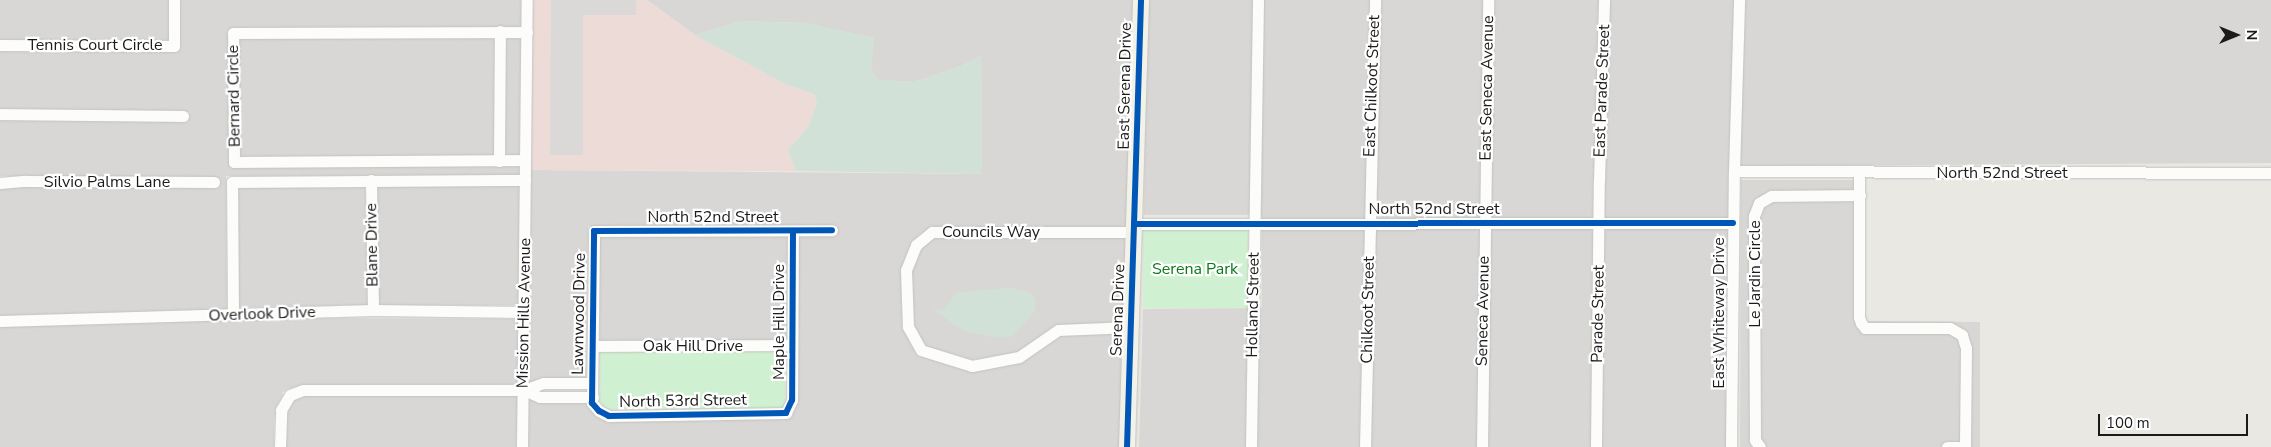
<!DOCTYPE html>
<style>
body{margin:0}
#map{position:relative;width:2271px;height:447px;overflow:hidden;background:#eae8e3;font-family:"Nunito Sans",sans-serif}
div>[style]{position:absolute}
.residential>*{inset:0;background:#d9d7d5;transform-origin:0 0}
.commercial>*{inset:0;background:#eddbd8}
.wetland>*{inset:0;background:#d1e1d7}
.park>*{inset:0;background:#d0f1d1;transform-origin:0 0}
.parking>*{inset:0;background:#dad9d7}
.roads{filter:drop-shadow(0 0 1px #c2c2bf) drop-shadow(0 0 1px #c2c2bf)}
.street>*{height:11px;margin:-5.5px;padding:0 5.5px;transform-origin:5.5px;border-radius:5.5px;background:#fcfcfb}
.secondary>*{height:16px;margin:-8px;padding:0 8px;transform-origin:8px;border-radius:8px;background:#f2f2e8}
.cycleway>*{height:6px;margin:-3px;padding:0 3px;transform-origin:3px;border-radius:3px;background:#0057b8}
span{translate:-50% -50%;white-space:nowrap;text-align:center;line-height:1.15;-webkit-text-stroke:4.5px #fff;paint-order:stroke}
.street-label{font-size:16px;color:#1b1b1b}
.park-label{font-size:16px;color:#0a7917}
.north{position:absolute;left:2211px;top:10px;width:50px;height:50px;-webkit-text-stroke:4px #fff;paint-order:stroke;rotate:90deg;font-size:14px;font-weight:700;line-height:20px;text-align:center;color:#1b1b1b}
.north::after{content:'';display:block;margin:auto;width:18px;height:22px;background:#1b1b1b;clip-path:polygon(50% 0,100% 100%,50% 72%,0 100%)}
.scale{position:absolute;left:2098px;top:414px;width:150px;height:22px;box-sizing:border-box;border:2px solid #1b1b1b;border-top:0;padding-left:6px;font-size:15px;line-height:18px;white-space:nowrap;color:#1b1b1b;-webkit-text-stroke:4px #fff;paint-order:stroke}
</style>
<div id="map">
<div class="residential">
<div style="left:0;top:0;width:169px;height:40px"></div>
<div style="clip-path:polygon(180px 0,521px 0,521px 27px,494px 28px,521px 37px,519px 175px,226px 176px,227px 310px,0 316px,0 189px,25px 187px,219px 188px,220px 178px,0 176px,0 119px,188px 122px,189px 112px,0 109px,0 50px,174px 51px,180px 45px)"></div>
<div style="clip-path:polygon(647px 0,1135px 0,1128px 227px,932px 227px,912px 241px,901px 270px,902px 328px,916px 353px,970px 370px,1060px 335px,1125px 332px,1121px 447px,528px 447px,529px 398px,540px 402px,587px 402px,594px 414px,607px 420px,791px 418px,798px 400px,799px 236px,837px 235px,837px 225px,588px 226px,586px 378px,530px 382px,531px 170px,982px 174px,981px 56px,961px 66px,914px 82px,879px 80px,871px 70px,873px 38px,805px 23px,742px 21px,695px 35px)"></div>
<div style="clip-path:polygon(1147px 0,2271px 0,2271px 163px,1732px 166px,1726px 447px,1139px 447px,1143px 309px,1262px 308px,1262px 215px,1144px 215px)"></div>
<div style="clip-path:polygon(1741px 180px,1865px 180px,1864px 321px,1980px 322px,1980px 447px,1740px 447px)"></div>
<div style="left:365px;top:185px;width:120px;height:128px;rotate:89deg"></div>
<div style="left:377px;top:185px;width:143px;height:120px"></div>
<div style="left:600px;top:236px;width:187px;height:105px"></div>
<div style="clip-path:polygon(934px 237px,1128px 237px,1126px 322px,1057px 325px,1016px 353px,972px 360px,925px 346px,913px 326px,912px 271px,921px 248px)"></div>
<div style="clip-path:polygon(285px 318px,519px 319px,518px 384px,303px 385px,287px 389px,282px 393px,283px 395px,276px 407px,274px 421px,274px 447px,0 447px,0 326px)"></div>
<div style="clip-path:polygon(305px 395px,518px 395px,516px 447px,286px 447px,287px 411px,294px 399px)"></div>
</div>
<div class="commercial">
<div style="clip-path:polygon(533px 0,647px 0,695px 35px,785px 84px,814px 94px,817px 102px,809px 126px,788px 150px,796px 171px,531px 170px)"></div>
</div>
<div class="wetland">
<div style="clip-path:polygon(742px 21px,805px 23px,874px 38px,871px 70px,880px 80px,914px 82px,961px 66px,981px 56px,982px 174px,796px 171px,788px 150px,809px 126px,817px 102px,814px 94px,785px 84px,695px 35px)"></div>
<div style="clip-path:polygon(1011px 288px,1029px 292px,1036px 299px,1035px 311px,1013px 336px,1000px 338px,963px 331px,932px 308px,943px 310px,957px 292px)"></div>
</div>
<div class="park">
<div style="left:1143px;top:230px;width:105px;height:78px"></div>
<div style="clip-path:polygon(785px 351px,785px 409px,610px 409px,604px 407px,600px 400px,600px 352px)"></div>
</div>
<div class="parking">
<div style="clip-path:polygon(551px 0,636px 0,636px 15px,583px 15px,583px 155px,550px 155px)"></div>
</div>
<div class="roads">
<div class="street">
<div style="left:0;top:45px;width:174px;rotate:0.3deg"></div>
<div style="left:174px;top:46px;width:46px;rotate:-90deg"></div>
<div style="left:0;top:114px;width:183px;rotate:0.6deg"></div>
<div style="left:525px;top:160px;width:291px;rotate:179.6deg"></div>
<div style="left:234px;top:162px;width:129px;rotate:-90.4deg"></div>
<div style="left:233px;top:33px;width:294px;rotate:-0.2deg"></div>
<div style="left:499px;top:161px;width:130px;rotate:-89.6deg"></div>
<div style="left:1734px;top:171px;width:537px;rotate:0.21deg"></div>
<div style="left:1859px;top:172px;width:145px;rotate:90deg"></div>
<div style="left:1859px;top:317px;width:6px;rotate:72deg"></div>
<div style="left:1861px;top:323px;width:6px;rotate:51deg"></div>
<div style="left:1865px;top:328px;width:85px"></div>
<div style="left:1950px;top:328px;width:14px;rotate:30deg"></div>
<div style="left:1962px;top:335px;width:14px;rotate:73deg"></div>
<div style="left:1966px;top:348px;width:99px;rotate:90.6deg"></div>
<div style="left:371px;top:180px;width:130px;rotate:89.1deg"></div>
<div style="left:0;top:183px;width:25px;rotate:-5deg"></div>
<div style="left:25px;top:181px;width:189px;rotate:0.3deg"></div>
<div style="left:1134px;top:224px;width:599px;rotate:-0.1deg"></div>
<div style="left:793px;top:231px;width:169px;rotate:90.3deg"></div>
<div style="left:792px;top:400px;width:14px;rotate:115deg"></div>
<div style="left:786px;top:413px;width:177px;rotate:179deg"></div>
<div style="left:609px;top:416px;width:11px;rotate:-153deg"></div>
<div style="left:599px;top:411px;width:11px;rotate:-131deg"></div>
<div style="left:592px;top:403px;width:172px;rotate:-89.3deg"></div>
<div style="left:594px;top:231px;width:238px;rotate:-0.2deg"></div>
<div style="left:233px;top:315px;width:133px;rotate:-90.4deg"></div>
<div style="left:232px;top:182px;width:293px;rotate:-0.4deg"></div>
<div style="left:0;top:321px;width:373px;rotate:-1.7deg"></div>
<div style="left:373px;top:310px;width:152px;rotate:0.8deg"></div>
<div style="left:1131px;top:327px;width:73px;rotate:177.6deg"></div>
<div style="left:1058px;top:330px;width:47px;rotate:145.3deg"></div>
<div style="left:1019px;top:357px;width:48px;rotate:169.2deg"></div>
<div style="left:972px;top:366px;width:53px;rotate:-162.6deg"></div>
<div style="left:921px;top:350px;width:26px;rotate:-119deg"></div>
<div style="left:908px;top:327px;width:57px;rotate:-92deg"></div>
<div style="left:906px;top:270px;width:27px;rotate:-68deg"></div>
<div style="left:916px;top:245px;width:21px;rotate:-39deg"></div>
<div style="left:932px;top:232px;width:202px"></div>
<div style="left:593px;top:346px;width:199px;rotate:-0.3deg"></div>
<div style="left:524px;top:390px;width:17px;rotate:24deg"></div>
<div style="left:540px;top:397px;width:53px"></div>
<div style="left:280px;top:447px;width:37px;rotate:-88deg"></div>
<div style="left:281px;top:410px;width:17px;rotate:-59deg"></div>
<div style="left:290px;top:395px;width:14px;rotate:-21deg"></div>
<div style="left:303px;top:390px;width:221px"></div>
<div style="left:524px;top:390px;width:20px;rotate:-20deg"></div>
<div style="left:543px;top:383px;width:49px"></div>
<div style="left:522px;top:447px;width:447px;rotate:-89.4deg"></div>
<div style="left:1251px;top:447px;width:447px;rotate:-89.1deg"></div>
<div style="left:1365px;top:447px;width:447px;rotate:-88.7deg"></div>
<div style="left:1482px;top:447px;width:447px;rotate:-89.2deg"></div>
<div style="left:1596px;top:447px;width:266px;rotate:-89.4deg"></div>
<div style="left:1599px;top:181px;width:181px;rotate:-88.4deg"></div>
<div style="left:1731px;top:447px;width:276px;rotate:-89.4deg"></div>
<div style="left:1734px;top:171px;width:171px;rotate:-88.3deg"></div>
<div style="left:1760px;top:447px;width:9px;rotate:-126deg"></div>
<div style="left:1755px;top:440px;width:224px;rotate:-90.3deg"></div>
<div style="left:1754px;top:216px;width:14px;rotate:-69deg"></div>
<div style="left:1759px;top:203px;width:14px;rotate:-30deg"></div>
<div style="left:1771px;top:196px;width:89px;rotate:-0.6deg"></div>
<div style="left:1947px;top:447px;width:18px"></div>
</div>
<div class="secondary">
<div style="left:1127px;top:447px;width:447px;rotate:-88.2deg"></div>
</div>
</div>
<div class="cycleway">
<div style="left:1134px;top:224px;width:599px;rotate:-0.1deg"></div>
<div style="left:793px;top:231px;width:169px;rotate:90.3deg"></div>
<div style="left:792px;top:400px;width:14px;rotate:115deg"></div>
<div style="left:786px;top:413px;width:177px;rotate:179deg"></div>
<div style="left:609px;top:416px;width:11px;rotate:-153deg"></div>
<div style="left:599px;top:411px;width:11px;rotate:-131deg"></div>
<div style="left:592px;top:403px;width:172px;rotate:-89.3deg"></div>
<div style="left:594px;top:231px;width:238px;rotate:-0.2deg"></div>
<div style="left:1127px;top:447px;width:447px;rotate:-88.2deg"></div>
</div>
<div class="street-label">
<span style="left:95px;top:45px">Tennis Court Circle</span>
<span style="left:1125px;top:86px;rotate:-89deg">East Serena Drive</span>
<span style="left:1372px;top:86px;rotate:-88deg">East Chilkoot Street</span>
<span style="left:1487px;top:88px;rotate:-89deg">East Seneca Avenue</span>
<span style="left:1602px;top:91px;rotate:-88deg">East Parade Street</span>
<span style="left:234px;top:96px;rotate:-91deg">Bernard Circle</span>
<span style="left:2002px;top:173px">North 52nd Street</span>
<span style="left:107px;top:182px">Silvio Palms Lane</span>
<span style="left:1434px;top:209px">North 52nd Street</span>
<span style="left:713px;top:217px">North 52nd Street</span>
<span style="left:991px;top:232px">Councils Way</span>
<span style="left:372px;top:245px;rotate:-91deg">Blane Drive</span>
<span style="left:1755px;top:274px;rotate:-90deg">Le Jardin Circle</span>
<span style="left:1253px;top:305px;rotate:-89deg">Holland Street</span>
<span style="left:1118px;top:310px;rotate:-88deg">Serena Drive</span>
<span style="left:1368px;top:310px;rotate:-89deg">Chilkoot Street</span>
<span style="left:1483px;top:311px;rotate:-89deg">Seneca Avenue</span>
<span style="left:524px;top:313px;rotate:-89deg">Mission Hills Avenue</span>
<span style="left:1719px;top:313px;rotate:-90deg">East Whiteway Drive</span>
<span style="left:262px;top:314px;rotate:-2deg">Overlook Drive</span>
<span style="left:579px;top:314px;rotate:-89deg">Lawnwood Drive</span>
<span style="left:1598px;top:314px;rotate:-89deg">Parade Street</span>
<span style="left:779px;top:322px;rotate:-90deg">Maple Hill Drive</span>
<span style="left:693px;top:346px">Oak Hill Drive</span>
<span style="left:683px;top:401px;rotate:-1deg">North 53rd Street</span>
</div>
<div class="park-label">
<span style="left:1195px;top:269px">Serena Park</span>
</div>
<div class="north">N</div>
<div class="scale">100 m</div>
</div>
